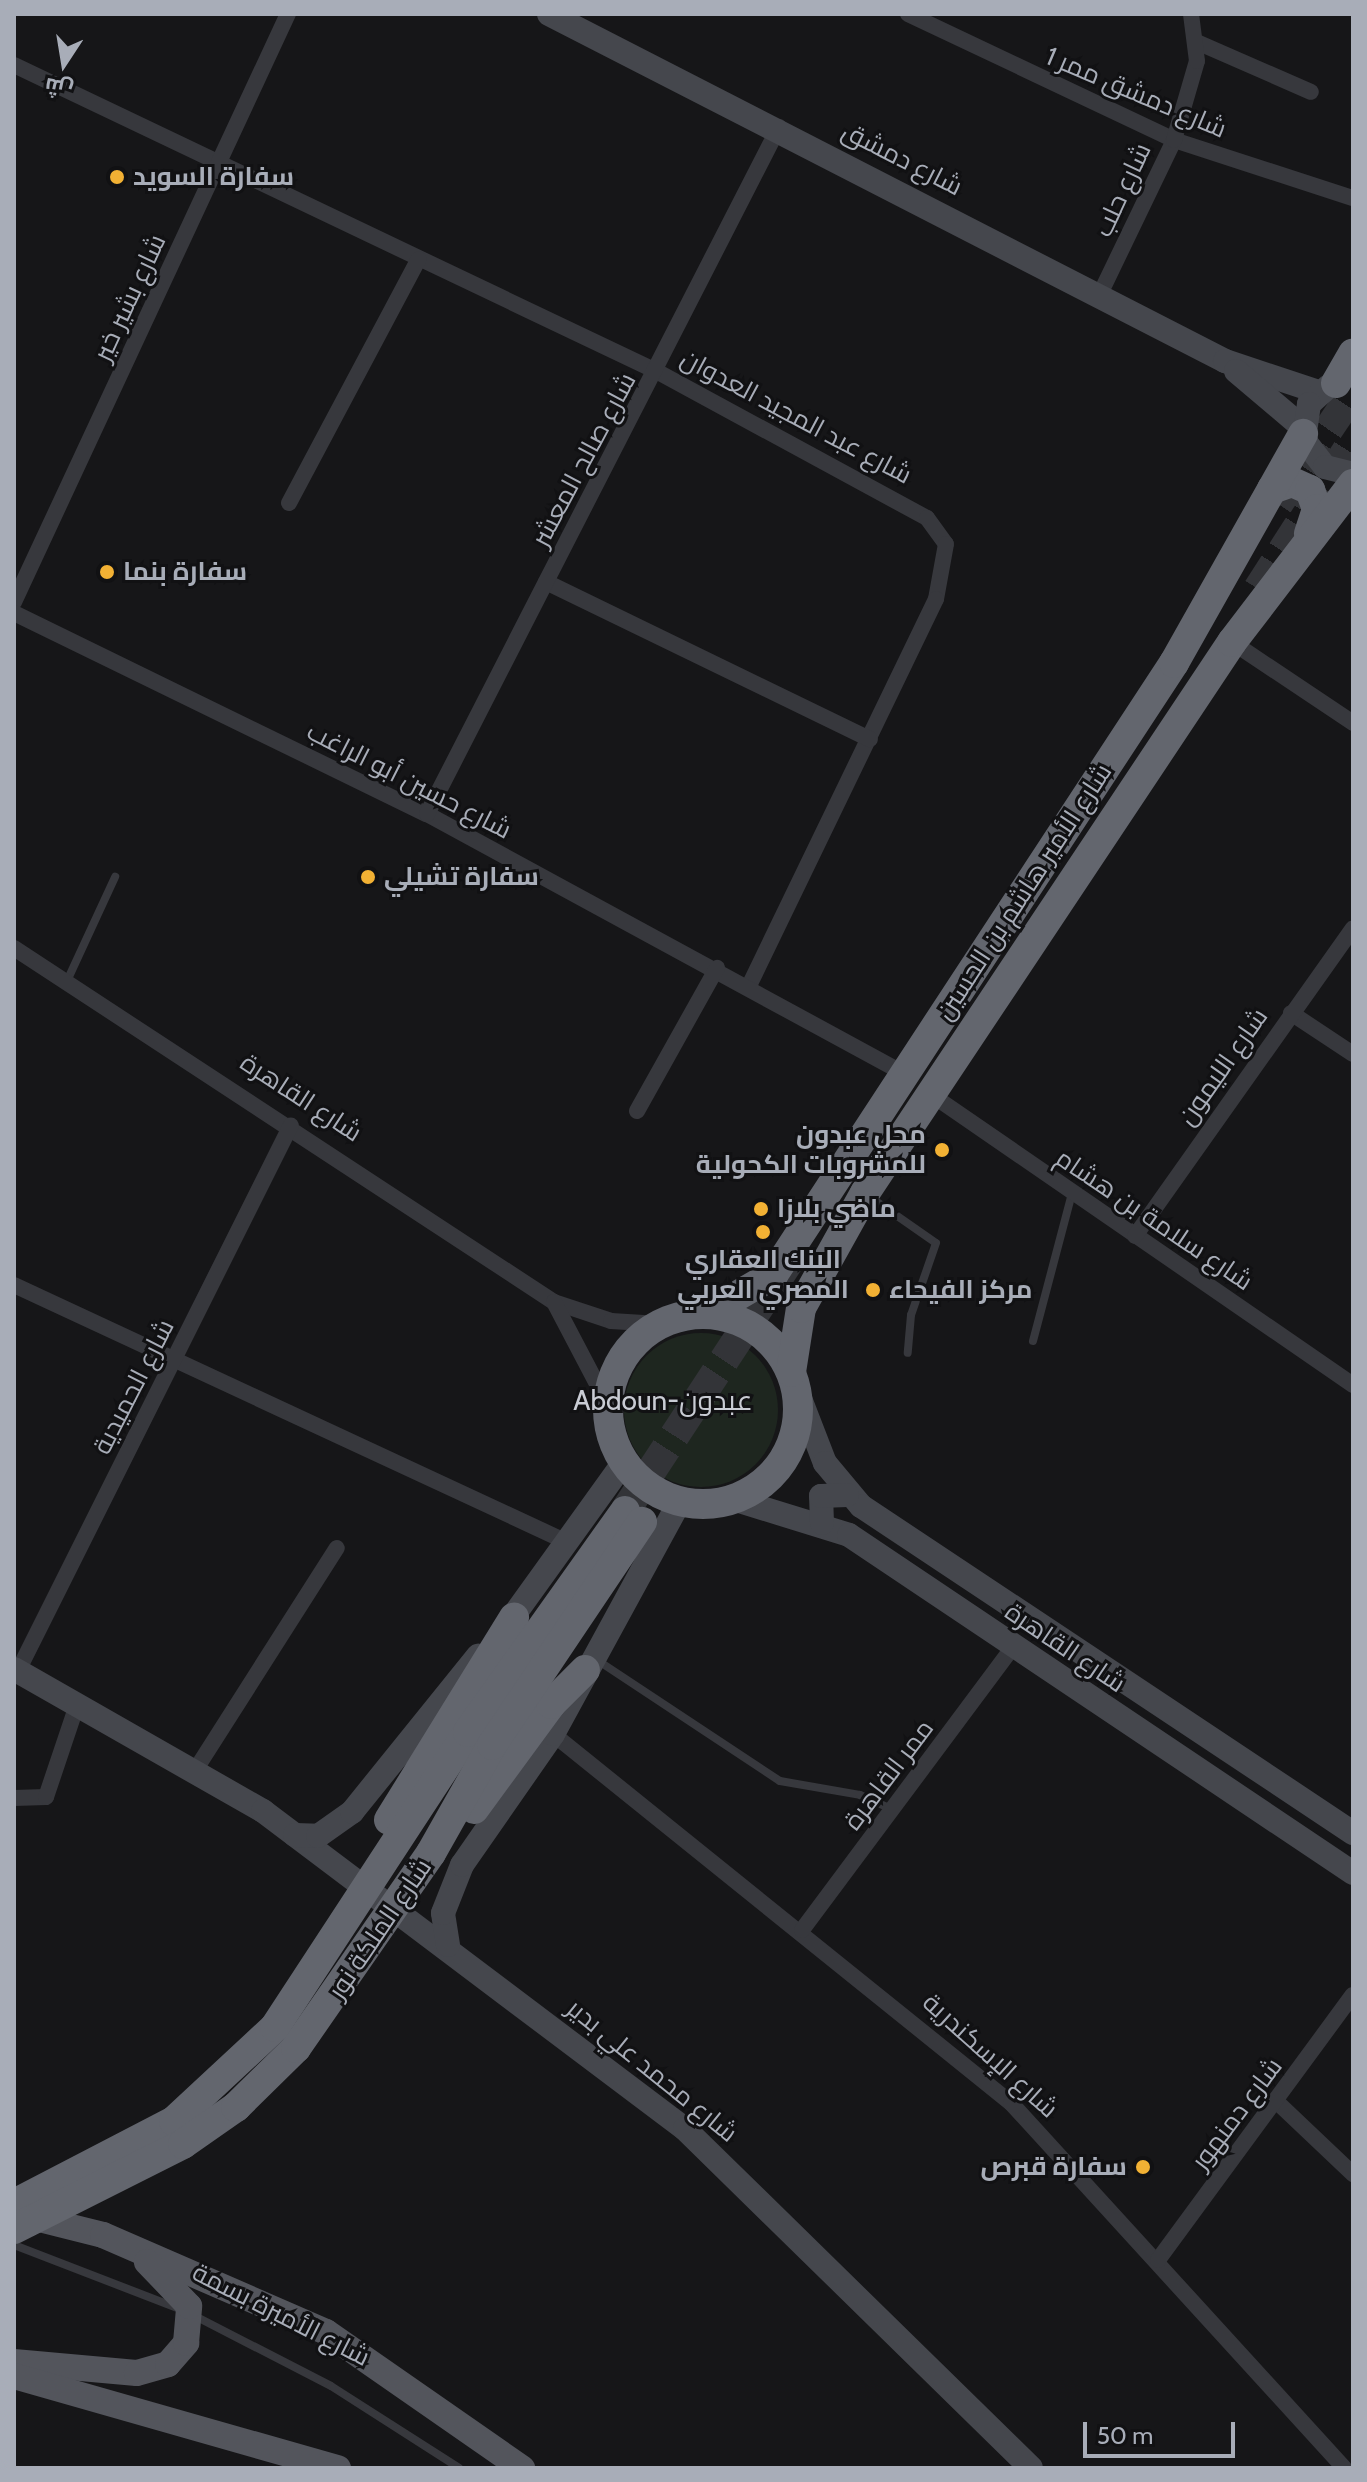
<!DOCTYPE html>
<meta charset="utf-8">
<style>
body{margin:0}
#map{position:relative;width:1367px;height:2482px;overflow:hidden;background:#161618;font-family:Cabin,Cairo,sans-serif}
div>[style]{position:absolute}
.green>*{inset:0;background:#1e261f}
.round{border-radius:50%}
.highway-tunnel>*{height:30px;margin-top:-15px;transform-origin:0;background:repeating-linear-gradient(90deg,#333438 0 30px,transparent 0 45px)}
.lane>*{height:8px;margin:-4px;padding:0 4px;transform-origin:4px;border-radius:4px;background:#37383d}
.street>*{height:16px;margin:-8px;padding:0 8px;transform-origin:8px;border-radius:8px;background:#37383d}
.secondary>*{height:24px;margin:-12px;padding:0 12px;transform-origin:12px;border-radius:12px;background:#45474d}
.primary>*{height:26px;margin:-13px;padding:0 13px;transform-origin:13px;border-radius:13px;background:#53555c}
.highway>*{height:30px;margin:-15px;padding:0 15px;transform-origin:15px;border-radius:15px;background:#63666e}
.highway>.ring{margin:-15px;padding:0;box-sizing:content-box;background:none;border:30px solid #63666e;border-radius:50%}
.dots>*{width:22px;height:22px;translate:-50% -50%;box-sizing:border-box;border:4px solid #111113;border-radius:50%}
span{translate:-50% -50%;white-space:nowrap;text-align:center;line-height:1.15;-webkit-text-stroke:6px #111113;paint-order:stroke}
.street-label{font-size:26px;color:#a8adb8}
.poi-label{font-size:26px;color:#a8adb8;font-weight:700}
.left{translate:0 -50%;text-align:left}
.right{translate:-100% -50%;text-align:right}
.neighbourhood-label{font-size:28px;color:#c9ccd4}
.frame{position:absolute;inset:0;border:16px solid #a8adb8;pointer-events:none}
.north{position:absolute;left:24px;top:24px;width:80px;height:80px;-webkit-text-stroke:6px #111113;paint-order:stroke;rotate:192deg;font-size:22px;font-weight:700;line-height:32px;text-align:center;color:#a8adb8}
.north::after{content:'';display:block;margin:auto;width:28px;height:36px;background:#a8adb8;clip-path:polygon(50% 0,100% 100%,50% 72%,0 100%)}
.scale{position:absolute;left:1083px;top:2422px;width:152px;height:36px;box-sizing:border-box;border:4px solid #a8adb8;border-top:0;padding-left:10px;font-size:24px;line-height:28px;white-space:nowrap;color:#a8adb8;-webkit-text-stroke:6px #111113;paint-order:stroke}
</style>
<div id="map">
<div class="green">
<div class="round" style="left:624px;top:1333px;width:154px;height:154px"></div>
</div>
<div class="highway-tunnel">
<div style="left:1278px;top:504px;width:134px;rotate:-56deg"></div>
<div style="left:1258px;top:589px;width:176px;rotate:-57.3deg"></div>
<div style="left:625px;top:1511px;width:297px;rotate:-56.7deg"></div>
</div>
<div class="lane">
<div style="left:67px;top:981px;width:115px;rotate:-65.2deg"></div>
<div style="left:870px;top:1197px;width:80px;rotate:34.9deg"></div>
<div style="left:936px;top:1243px;width:76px;rotate:109.1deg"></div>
<div style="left:911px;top:1315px;width:38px;rotate:95deg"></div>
<div style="left:1033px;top:1341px;width:153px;rotate:-75.2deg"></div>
<div style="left:597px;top:1660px;width:219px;rotate:33.5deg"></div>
<div style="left:780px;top:1781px;width:81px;rotate:9.9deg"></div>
<div style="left:860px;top:1795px;width:36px;rotate:24deg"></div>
<div style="left:14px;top:2245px;width:175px;rotate:21.1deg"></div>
<div style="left:193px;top:2315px;width:155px;rotate:27.2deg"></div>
<div style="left:331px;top:2386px;width:152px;rotate:32.6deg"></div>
</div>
<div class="street">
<div style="left:908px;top:14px;width:294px;rotate:25.3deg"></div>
<div style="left:1174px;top:140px;width:188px;rotate:18deg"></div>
<div style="left:1199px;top:43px;width:122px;rotate:23.6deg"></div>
<div style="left:14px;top:65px;width:713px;rotate:25.49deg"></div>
<div style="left:658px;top:372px;width:306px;rotate:28.5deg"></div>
<div style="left:927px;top:518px;width:32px;rotate:54deg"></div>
<div style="left:946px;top:544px;width:56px;rotate:100.3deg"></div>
<div style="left:936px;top:599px;width:430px;rotate:115.8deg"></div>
<div style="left:1101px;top:292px;width:169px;rotate:-64.3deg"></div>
<div style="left:1174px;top:140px;width:82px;rotate:-73.8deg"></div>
<div style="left:1197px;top:61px;width:47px;rotate:-97.3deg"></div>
<div style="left:289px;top:503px;width:276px;rotate:-62deg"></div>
<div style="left:546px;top:582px;width:360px;rotate:25.9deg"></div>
<div style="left:14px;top:602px;width:649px;rotate:-65.02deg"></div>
<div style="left:14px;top:613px;width:459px;rotate:26deg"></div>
<div style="left:427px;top:814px;width:542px;rotate:28.55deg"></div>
<div style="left:1232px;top:642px;width:146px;rotate:33.8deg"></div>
<div style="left:427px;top:814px;width:772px;rotate:-62.87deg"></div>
<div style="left:14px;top:948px;width:646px;rotate:33.25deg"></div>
<div style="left:554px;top:1302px;width:60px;rotate:18.4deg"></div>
<div style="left:611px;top:1321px;width:49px;rotate:3.5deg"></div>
<div style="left:1291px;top:1013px;width:74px;rotate:33.5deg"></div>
<div style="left:929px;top:1093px;width:515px;rotate:34.55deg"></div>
<div style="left:637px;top:1111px;width:164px;rotate:-60.8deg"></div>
<div style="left:1135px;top:1236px;width:377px;rotate:-54.7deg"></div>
<div style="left:14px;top:1285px;width:612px;rotate:24.93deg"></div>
<div style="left:554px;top:1302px;width:116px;rotate:62.3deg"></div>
<div style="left:18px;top:1671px;width:610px;rotate:-63.43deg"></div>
<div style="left:553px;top:1734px;width:588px;rotate:38.86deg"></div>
<div style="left:1011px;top:2103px;width:494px;rotate:47.6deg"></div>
<div style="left:196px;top:1769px;width:262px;rotate:-57.5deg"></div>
<div style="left:14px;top:1798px;width:32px;rotate:-2deg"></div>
<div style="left:46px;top:1797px;width:97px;rotate:-71.4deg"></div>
<div style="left:802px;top:1930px;width:353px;rotate:-53.3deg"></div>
<div style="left:1277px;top:2102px;width:105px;rotate:43.5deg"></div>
<div style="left:1158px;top:2260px;width:329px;rotate:-53.7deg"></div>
</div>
<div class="secondary">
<div style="left:549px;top:14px;width:760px;rotate:27.17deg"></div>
<div style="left:1225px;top:361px;width:99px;rotate:18.3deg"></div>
<div style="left:1236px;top:371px;width:87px;rotate:40.3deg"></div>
<div style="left:1329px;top:386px;width:27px;rotate:138deg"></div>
<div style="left:1309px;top:404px;width:36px;rotate:98deg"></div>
<div style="left:1304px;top:440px;width:34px;rotate:52deg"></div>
<div style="left:1325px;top:467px;width:29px;rotate:14deg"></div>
<div style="left:796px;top:1388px;width:80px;rotate:68.9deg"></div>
<div style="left:825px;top:1463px;width:56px;rotate:50.1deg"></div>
<div style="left:861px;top:1506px;width:591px;rotate:33.61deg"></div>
<div style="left:733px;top:1499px;width:121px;rotate:17.2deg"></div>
<div style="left:849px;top:1535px;width:607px;rotate:33.85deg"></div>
<div style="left:822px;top:1523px;width:27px;rotate:-92deg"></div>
<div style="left:821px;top:1496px;width:26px;rotate:-2deg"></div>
<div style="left:504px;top:1629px;width:206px;rotate:-54.3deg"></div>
<div style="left:14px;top:1669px;width:287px;rotate:29.7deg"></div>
<div style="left:263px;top:1811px;width:528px;rotate:37deg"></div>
<div style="left:685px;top:2129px;width:484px;rotate:44.4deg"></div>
<div style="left:295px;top:1835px;width:23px;rotate:2deg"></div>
<div style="left:318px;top:1836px;width:42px;rotate:-35.2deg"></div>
<div style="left:352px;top:1812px;width:201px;rotate:-51.1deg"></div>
<div style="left:448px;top:1945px;width:32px;rotate:-99deg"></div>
<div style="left:443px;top:1913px;width:52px;rotate:-68.4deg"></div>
<div style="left:462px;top:1865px;width:160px;rotate:-55.2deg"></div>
<div style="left:553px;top:1734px;width:265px;rotate:-61.4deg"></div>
</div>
<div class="primary">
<div style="left:27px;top:2216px;width:78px;rotate:14deg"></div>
<div style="left:103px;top:2235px;width:243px;rotate:23.5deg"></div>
<div style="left:326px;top:2332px;width:239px;rotate:34.8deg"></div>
<div style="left:14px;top:2362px;width:123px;rotate:5.1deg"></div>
<div style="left:137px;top:2373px;width:32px;rotate:-16deg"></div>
<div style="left:168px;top:2364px;width:28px;rotate:-49deg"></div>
<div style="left:186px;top:2343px;width:37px;rotate:-85deg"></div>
<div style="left:189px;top:2306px;width:61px;rotate:-133.7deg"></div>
<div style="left:14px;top:2376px;width:337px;rotate:15.9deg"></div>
</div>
<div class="highway">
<div style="left:1336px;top:383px;width:34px;rotate:-60deg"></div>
<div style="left:1272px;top:489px;width:21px;rotate:-19deg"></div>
<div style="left:1292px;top:482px;width:20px;rotate:24deg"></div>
<div style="left:1310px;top:490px;width:20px;rotate:70deg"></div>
<div style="left:1317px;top:509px;width:26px;rotate:108deg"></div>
<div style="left:706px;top:1314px;width:78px;rotate:-30.2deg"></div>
<div style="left:773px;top:1275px;width:732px;rotate:-56.77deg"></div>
<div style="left:1174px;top:663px;width:263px;rotate:-60.6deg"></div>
<div class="ring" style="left:608px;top:1314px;width:160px;height:160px"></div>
<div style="left:791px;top:1372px;width:65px;rotate:-81.1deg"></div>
<div style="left:801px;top:1308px;width:132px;rotate:-60.9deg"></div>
<div style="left:865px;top:1193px;width:662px;rotate:-56.33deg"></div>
<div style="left:1232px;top:642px;width:199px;rotate:-52.6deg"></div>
<div style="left:474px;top:1809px;width:130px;rotate:-53.7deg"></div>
<div style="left:551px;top:1704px;width:48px;rotate:-45deg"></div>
<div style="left:389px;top:1820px;width:238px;rotate:-58.3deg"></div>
<div style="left:14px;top:2204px;width:180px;rotate:-27.4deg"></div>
<div style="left:174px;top:2121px;width:138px;rotate:-42.9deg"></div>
<div style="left:275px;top:2027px;width:353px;rotate:-56.8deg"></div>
<div style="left:468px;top:1732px;width:271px;rotate:-54.6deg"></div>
<div style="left:14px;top:2229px;width:189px;rotate:-26.7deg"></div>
<div style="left:183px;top:2144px;width:65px;rotate:-34.9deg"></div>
<div style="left:236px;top:2107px;width:84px;rotate:-44.5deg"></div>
<div style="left:296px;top:2048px;width:237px;rotate:-55.3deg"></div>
<div style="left:431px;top:1853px;width:124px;rotate:-60.5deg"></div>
<div style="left:492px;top:1745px;width:269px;rotate:-56.1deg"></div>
</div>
<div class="dots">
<div style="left:117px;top:177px;background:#f2b134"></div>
<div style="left:107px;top:572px;background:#f2b134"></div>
<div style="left:368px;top:877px;background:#f2b134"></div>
<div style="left:942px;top:1150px;background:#f2b134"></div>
<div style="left:761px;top:1209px;background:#f2b134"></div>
<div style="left:763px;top:1232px;background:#f2b134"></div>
<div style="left:873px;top:1290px;background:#f2b134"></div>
<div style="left:1143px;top:2167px;background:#f2b134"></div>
</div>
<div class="street-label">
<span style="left:1136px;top:93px;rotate:23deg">شارع دمشق ممر 1</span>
<span style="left:902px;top:159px;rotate:27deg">شارع دمشق</span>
<span style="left:1123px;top:190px;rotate:-65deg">شارع حلب</span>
<span style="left:130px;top:298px;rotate:-65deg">شارع بشير خير</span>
<span style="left:796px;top:417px;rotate:28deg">شارع عبد المجيد العدوان</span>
<span style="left:584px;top:460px;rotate:-62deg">شارع صالح المعشر</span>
<span style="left:409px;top:781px;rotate:27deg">شارع حسين أبو الراغب</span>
<span style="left:1024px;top:892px;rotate:-57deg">شارع الأمير هاشم بن الحسين</span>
<span style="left:1223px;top:1067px;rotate:-55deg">شارع الليمون</span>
<span style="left:301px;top:1098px;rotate:33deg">شارع القاهرة</span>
<span style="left:1154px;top:1220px;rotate:34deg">شارع سلامة بن هشام</span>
<span style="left:134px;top:1387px;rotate:-63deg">شارع الحميدية</span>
<span style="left:1065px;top:1648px;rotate:34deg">شارع القاهرة</span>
<span style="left:889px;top:1775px;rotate:-53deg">ممر القاهرة</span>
<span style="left:380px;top:1929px;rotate:-56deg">شارع الملكة نور</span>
<span style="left:990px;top:2056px;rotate:42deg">شارع الإسكندرية</span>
<span style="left:652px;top:2071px;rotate:39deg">شارع محمد علي بدير</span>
<span style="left:1237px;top:2114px;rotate:-53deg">شارع دمنهور</span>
<span style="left:281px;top:2315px;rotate:27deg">شارع الأميرة بسمة</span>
</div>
<div class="poi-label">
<span class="left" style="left:133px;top:177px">سفارة السويد</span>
<span class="left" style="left:123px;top:572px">سفارة بنما</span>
<span class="left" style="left:384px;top:877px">سفارة تشيلي</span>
<span class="right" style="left:926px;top:1150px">محل عبدون<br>للمشروبات الكحولية</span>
<span class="left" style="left:777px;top:1209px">ماضي بلازا</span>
<span style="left:763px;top:1275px">البنك العقاري<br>المصري العربي</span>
<span class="left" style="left:889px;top:1290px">مركز الفيحاء</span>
<span class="right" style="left:1127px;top:2167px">سفارة قبرص</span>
</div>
<div class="neighbourhood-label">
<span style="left:663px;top:1400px">Abdoun-عبدون</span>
</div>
<div class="frame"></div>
<div class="north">ش</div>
<div class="scale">50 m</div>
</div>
